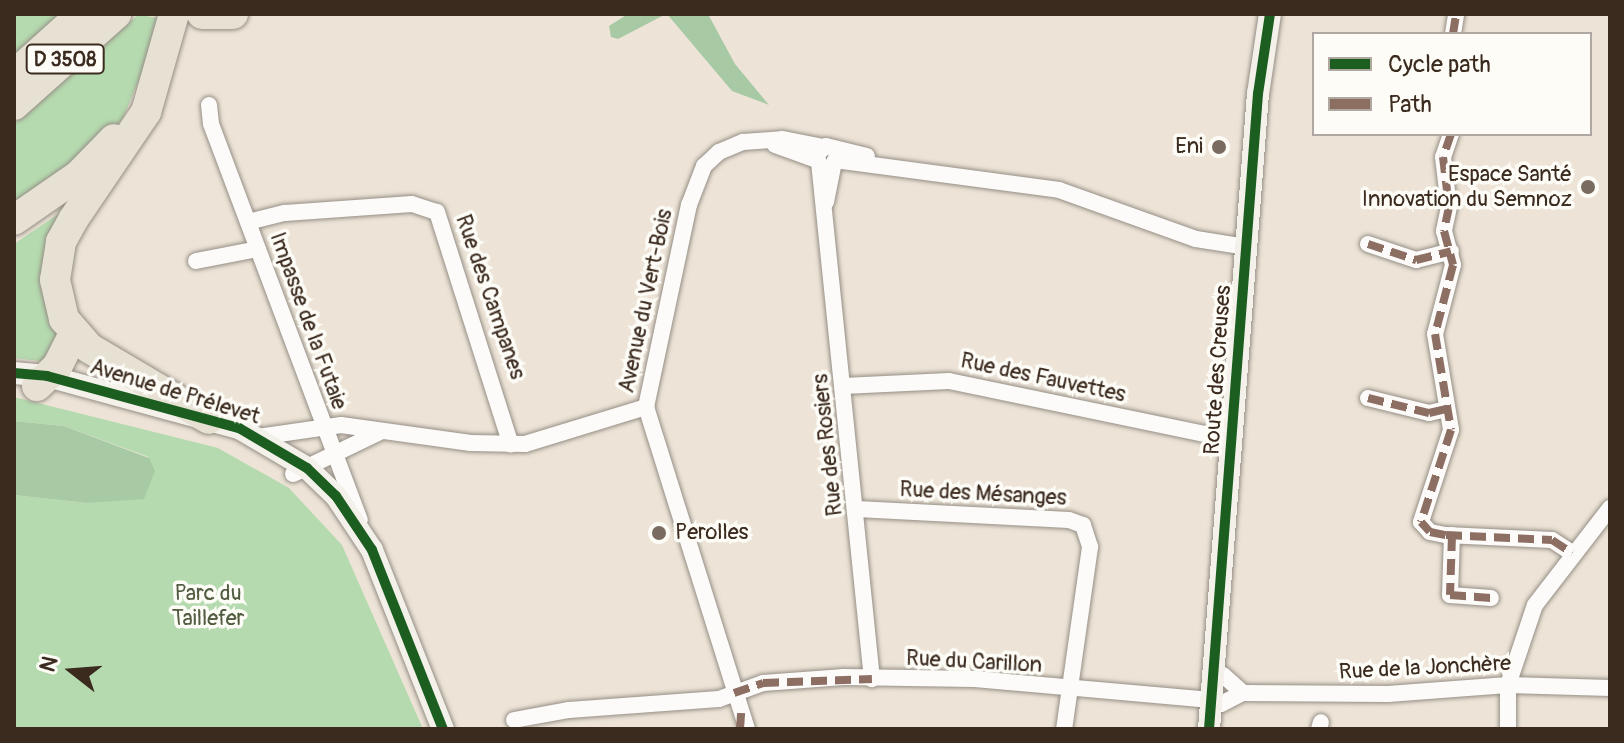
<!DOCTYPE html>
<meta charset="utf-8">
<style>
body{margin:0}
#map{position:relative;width:1624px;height:743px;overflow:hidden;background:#ede4d7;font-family:Pangolin,sans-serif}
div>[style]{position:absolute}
.green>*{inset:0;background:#b5daaf}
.forest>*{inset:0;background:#a7caa4}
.roads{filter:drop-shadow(0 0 2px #958e85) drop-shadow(0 0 2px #958e85)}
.street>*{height:16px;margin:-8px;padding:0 8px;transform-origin:8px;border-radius:8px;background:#fcfbf9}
.secondary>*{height:22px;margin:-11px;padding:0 11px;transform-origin:11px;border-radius:11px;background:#f4f1eb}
.highway>*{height:30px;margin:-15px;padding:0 15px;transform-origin:15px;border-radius:15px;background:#e7e1d4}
.quiet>*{height:8px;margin-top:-4px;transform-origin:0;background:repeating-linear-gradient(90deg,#8d6e63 0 16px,transparent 0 24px)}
.cycleway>*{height:10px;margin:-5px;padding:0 5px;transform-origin:5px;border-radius:5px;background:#1b5e20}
.dots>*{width:22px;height:22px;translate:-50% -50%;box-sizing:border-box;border:4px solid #fdfcf7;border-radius:50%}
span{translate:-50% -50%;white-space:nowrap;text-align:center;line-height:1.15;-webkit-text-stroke:7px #fdfcf7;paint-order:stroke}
.shield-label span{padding:2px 6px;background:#fdfcf7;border:2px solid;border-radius:6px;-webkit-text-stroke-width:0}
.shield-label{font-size:20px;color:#3b2a1e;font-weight:700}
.poi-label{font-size:22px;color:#3b2a1e}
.right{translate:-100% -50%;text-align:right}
.left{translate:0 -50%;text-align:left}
.street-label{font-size:22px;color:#3b2a1e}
.park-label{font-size:22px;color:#525c40}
.frame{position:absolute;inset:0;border:16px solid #3b2a1e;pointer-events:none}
.legend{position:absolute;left:1312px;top:32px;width:280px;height:104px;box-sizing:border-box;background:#fdfcf7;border:2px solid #afa8a0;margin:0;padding:10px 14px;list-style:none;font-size:24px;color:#3b2a1e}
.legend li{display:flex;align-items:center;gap:16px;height:40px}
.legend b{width:40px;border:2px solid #afa8a0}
.north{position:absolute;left:32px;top:631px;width:80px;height:80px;-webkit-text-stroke:6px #fdfcf7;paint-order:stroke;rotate:287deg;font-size:22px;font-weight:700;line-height:32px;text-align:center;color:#3b2a1e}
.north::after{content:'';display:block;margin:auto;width:28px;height:36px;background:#3b2a1e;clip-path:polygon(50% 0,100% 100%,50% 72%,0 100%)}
</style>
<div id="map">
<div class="green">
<div style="clip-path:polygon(14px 14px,63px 14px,14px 57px)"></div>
<div style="clip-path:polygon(139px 14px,164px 20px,123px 118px,93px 153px,14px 211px,14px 124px)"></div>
<div style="clip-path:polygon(70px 206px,62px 326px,49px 362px,14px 358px,14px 244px)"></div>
<div style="clip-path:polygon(14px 397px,218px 448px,289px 488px,342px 545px,423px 729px,14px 729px,14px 495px,87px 503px,149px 457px,64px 426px,14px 421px)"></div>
</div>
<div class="forest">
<div style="clip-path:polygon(628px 14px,666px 14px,618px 39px,611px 37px,609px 26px)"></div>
<div style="clip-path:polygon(667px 14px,708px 14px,735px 64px,769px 105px,732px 91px)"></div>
<div style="clip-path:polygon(14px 421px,64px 426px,149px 458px,155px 471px,144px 499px,87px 503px,14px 495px)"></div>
</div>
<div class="roads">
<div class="street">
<div style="left:1453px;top:34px;width:20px;rotate:-81deg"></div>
<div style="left:209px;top:105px;width:19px;rotate:84deg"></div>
<div style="left:211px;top:124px;width:423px;rotate:69.4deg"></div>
<div style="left:1451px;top:134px;width:24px;rotate:109deg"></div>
<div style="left:1443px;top:157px;width:50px;rotate:83.2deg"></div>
<div style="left:1449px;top:207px;width:25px;rotate:102deg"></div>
<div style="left:1444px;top:231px;width:35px;rotate:75deg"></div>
<div style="left:1453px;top:265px;width:71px;rotate:104.6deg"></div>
<div style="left:1435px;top:334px;width:97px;rotate:80.5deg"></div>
<div style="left:1451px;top:430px;width:97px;rotate:108.1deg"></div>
<div style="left:1421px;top:522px;width:13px;rotate:48deg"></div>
<div style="left:1430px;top:532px;width:16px;rotate:11deg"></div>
<div style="left:1446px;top:535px;width:106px;rotate:2.7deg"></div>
<div style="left:1552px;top:540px;width:24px;rotate:33deg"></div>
<div style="left:775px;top:145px;width:45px;rotate:19.7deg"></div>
<div style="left:816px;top:155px;width:13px;rotate:-42deg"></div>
<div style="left:826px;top:146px;width:42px;rotate:13.7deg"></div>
<div style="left:835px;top:160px;width:226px;rotate:7.6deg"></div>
<div style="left:1059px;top:190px;width:145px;rotate:19.7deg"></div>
<div style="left:1196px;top:239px;width:52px;rotate:8.9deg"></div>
<div style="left:819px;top:162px;width:520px;rotate:84.15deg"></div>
<div style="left:826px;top:202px;width:41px;rotate:-78.7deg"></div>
<div style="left:248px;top:222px;width:38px;rotate:-14deg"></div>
<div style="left:285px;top:213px;width:127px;rotate:-4.1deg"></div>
<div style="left:412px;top:204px;width:26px;rotate:18deg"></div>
<div style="left:437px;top:212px;width:244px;rotate:72.4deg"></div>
<div style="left:1368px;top:244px;width:51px;rotate:18.4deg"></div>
<div style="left:1416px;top:260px;width:36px;rotate:-14deg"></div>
<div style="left:196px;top:261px;width:63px;rotate:-11deg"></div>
<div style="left:843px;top:386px;width:106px;rotate:-2.7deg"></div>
<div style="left:949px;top:381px;width:290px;rotate:11.7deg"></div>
<div style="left:1368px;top:398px;width:63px;rotate:13.8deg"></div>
<div style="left:1429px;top:413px;width:17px;rotate:-13deg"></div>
<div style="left:258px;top:437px;width:84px;rotate:-8.2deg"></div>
<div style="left:341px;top:425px;width:131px;rotate:7.9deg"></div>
<div style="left:471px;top:443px;width:54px;rotate:1.1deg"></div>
<div style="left:525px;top:444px;width:127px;rotate:-17deg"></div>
<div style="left:293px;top:474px;width:97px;rotate:-25.8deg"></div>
<div style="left:857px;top:509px;width:212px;rotate:3deg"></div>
<div style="left:1069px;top:520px;width:15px;rotate:20deg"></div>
<div style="left:1083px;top:525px;width:23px;rotate:72deg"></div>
<div style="left:1090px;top:547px;width:184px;rotate:98.1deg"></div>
<div style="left:1452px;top:535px;width:60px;rotate:91.9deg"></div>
<div style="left:1450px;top:595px;width:41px;rotate:4.2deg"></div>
<div style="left:1223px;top:675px;width:27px;rotate:42deg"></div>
<div style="left:1221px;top:704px;width:25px;rotate:-27deg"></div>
<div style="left:1243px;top:693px;width:145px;rotate:0.4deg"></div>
<div style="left:1388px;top:694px;width:120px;rotate:-4.3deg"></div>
<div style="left:1508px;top:685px;width:102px;rotate:1.7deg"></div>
<div style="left:514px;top:720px;width:56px;rotate:-10.3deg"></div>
<div style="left:569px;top:710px;width:150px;rotate:-4.2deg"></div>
<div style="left:719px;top:699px;width:47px;rotate:-20deg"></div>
<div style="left:763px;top:683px;width:81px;rotate:-4.2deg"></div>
<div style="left:844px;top:677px;width:131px;rotate:0.9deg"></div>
<div style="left:975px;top:679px;width:237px;rotate:5.1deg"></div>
<div style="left:747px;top:729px;width:337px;rotate:-107.4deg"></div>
<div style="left:646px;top:407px;width:207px;rotate:-78deg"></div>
<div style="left:689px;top:205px;width:42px;rotate:-69deg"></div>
<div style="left:704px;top:166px;width:21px;rotate:-43deg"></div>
<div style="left:719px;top:152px;width:26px;rotate:-23deg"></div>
<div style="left:743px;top:142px;width:39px;rotate:-4deg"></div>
<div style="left:782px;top:139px;width:42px;rotate:11deg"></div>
<div style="left:1319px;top:729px;width:7px;rotate:-74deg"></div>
<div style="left:1508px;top:729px;width:44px;rotate:-90deg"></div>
<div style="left:1508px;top:685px;width:84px;rotate:-71.4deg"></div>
<div style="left:1535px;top:605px;width:123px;rotate:-52.3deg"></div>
</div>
<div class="secondary">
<div style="left:14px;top:373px;width:33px;rotate:5deg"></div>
<div style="left:47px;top:376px;width:199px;rotate:15.2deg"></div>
<div style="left:239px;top:428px;width:79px;rotate:30.5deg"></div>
<div style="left:307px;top:468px;width:40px;rotate:44deg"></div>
<div style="left:336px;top:496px;width:65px;rotate:56.3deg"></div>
<div style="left:372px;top:550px;width:193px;rotate:68.4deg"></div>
<div style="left:1209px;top:729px;width:637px;rotate:-85.59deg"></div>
<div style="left:1258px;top:94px;width:81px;rotate:-81.5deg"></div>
</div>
<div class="highway">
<div style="left:174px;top:14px;width:102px;rotate:105.9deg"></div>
<div style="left:146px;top:112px;width:130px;rotate:124.1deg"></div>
<div style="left:73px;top:220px;width:25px;rotate:119deg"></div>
<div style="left:61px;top:242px;width:38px;rotate:99deg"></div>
<div style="left:55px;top:280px;width:40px;rotate:77deg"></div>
<div style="left:64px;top:319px;width:38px;rotate:49deg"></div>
<div style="left:89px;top:348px;width:139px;rotate:30.6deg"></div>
<div style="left:202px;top:14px;width:31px"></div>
<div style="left:14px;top:75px;width:91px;rotate:-41.9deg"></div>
<div style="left:14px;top:105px;width:137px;rotate:-41.7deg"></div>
<div style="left:14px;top:220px;width:79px;rotate:-34.7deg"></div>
<div style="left:79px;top:175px;width:50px;rotate:-45.8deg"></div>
<div style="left:37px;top:386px;width:28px;rotate:-44deg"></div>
<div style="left:57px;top:367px;width:37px;rotate:-63deg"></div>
</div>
</div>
<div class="quiet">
<div style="left:1453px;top:34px;width:20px;rotate:-81deg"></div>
<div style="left:1451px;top:134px;width:24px;rotate:109deg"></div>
<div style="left:1443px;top:157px;width:50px;rotate:83.2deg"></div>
<div style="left:1449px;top:207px;width:25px;rotate:102deg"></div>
<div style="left:1444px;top:231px;width:35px;rotate:75deg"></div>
<div style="left:1453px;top:265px;width:71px;rotate:104.6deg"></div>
<div style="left:1435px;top:334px;width:97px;rotate:80.5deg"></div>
<div style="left:1451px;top:430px;width:97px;rotate:108.1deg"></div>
<div style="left:1421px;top:522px;width:13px;rotate:48deg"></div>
<div style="left:1430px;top:532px;width:16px;rotate:11deg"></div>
<div style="left:1446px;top:535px;width:106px;rotate:2.7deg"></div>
<div style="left:1552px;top:540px;width:24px;rotate:33deg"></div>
<div style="left:1368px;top:244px;width:51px;rotate:18.4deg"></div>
<div style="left:1416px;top:260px;width:36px;rotate:-14deg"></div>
<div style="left:1368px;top:398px;width:63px;rotate:13.8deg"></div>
<div style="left:1429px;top:413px;width:17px;rotate:-13deg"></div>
<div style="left:1452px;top:535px;width:60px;rotate:91.9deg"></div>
<div style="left:1450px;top:595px;width:41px;rotate:4.2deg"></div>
<div style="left:734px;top:693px;width:31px;rotate:-19deg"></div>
<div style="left:763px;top:683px;width:109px;rotate:-2.1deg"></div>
<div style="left:740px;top:729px;width:16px;rotate:-86deg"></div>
</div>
<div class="cycleway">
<div style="left:14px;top:373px;width:33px;rotate:5deg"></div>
<div style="left:47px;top:376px;width:199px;rotate:15.2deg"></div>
<div style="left:239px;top:428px;width:79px;rotate:30.5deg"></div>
<div style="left:307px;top:468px;width:40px;rotate:44deg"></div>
<div style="left:336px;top:496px;width:65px;rotate:56.3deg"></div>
<div style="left:372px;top:550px;width:193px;rotate:68.4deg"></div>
<div style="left:1209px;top:729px;width:637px;rotate:-85.59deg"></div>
<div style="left:1258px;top:94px;width:81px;rotate:-81.5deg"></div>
</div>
<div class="dots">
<div style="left:1219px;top:147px;background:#796b5f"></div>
<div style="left:1588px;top:187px;background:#796b5f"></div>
<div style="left:659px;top:533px;background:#796b5f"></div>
</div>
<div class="shield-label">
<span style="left:65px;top:59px">D 3508</span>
</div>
<div class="poi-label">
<span class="right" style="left:1203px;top:147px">Eni</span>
<span class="right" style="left:1572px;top:187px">Espace Santé<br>Innovation du Semnoz</span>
<span class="left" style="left:675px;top:533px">Perolles</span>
</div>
<div class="street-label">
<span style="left:490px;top:297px;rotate:71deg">Rue des Campanes</span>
<span style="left:646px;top:301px;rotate:-78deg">Avenue du Vert-Bois</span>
<span style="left:308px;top:321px;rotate:70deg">Impasse de la Futaie</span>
<span style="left:1218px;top:370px;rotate:-86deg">Route des Creuses</span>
<span style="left:1043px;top:378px;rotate:12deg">Rue des Fauvettes</span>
<span style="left:175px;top:392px;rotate:17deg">Avenue de Prélevet</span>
<span style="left:828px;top:445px;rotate:-96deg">Rue des Rosiers</span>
<span style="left:983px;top:494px;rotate:3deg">Rue des Mésanges</span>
<span style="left:974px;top:662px;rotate:3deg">Rue du Carillon</span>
<span style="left:1425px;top:668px;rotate:-3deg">Rue de la Jonchère</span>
</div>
<div class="park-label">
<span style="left:208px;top:606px">Parc du<br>Taillefer</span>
</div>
<div class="frame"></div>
<ul class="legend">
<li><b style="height:10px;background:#1b5e20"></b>Cycle path</li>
<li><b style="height:10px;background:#8d6e63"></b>Path</li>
</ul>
<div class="north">N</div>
</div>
